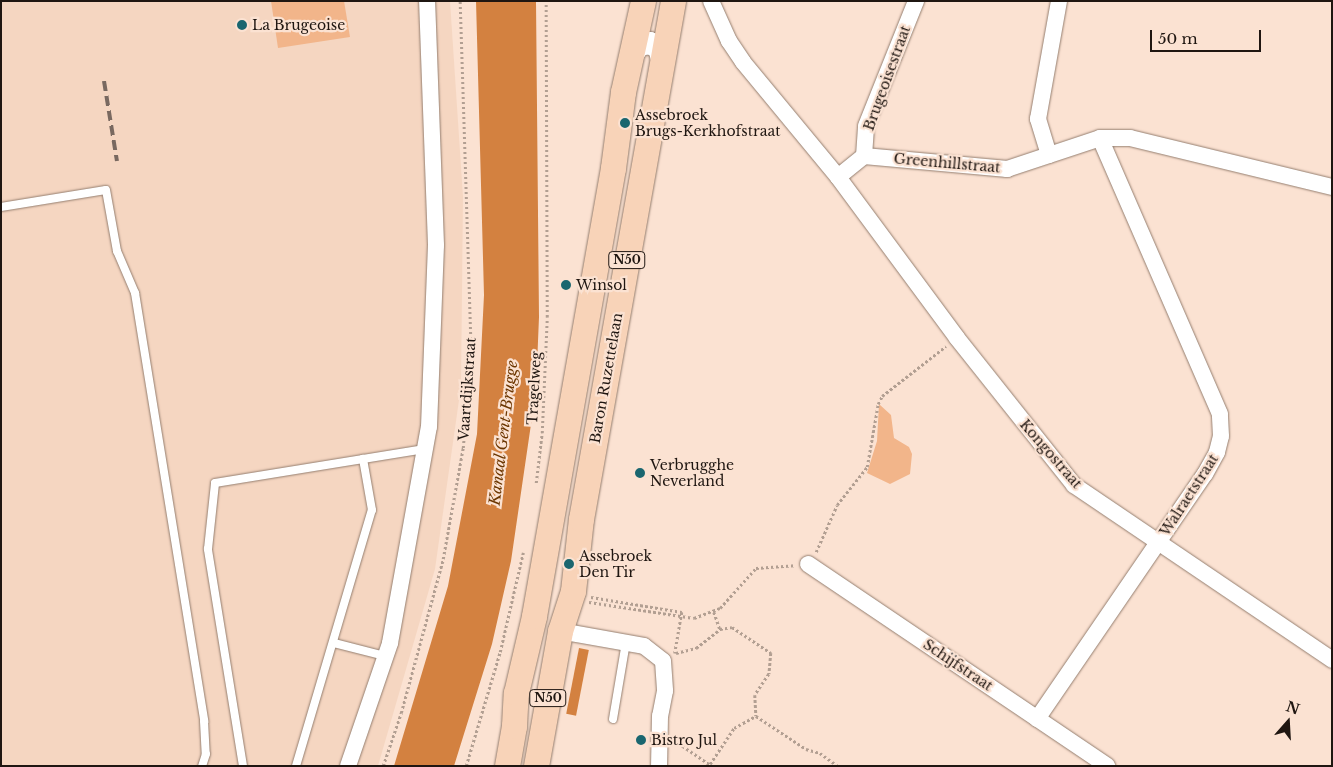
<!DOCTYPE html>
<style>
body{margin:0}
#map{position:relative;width:1333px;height:767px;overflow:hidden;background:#fbe2d2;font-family:"Libre Baskerville",serif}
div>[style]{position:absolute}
.built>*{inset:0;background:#f5d6c1}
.green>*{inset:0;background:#f2b58a}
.water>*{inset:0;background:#d38140;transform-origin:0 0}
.path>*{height:2.5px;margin-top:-1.25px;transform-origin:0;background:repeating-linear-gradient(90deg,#b29f92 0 2.5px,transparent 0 5px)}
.roads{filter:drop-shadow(0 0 1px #947e6f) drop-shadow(0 0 1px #947e6f)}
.service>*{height:8px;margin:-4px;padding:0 4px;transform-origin:4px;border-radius:4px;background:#fff}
.minor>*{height:16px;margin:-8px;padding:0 8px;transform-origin:8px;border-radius:8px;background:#fff}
.secondary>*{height:22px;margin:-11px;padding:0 11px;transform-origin:11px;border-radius:11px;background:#fff}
.primary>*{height:25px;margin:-12.5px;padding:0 12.5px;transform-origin:12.5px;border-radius:12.5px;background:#f8d3b8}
.rail>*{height:4px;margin-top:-2px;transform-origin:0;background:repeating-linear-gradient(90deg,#796960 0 10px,transparent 0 15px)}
.dots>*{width:14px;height:14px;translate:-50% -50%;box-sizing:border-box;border:2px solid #fbe2d2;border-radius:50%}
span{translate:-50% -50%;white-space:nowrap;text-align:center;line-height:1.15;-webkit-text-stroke:4.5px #fbe2d2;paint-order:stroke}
.shield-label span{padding:1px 4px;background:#fbe2d2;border:1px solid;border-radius:4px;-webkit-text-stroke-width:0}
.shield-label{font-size:12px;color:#1f1611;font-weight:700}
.poi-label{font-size:14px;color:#1f1611}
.left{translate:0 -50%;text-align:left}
.street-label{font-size:14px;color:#1f1611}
.water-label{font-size:15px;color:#6c3601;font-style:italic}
.frame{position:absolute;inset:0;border:2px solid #1f1611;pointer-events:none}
.north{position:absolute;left:1263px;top:697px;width:50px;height:50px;-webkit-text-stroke:4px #fbe2d2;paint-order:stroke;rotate:19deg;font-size:14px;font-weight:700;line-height:20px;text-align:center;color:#1f1611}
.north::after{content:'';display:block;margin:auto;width:18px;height:22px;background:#1f1611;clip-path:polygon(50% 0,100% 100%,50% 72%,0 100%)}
.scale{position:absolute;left:1150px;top:30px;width:111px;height:22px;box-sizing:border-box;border:2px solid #1f1611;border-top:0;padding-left:6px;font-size:15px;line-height:18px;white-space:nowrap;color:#1f1611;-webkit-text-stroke:4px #fbe2d2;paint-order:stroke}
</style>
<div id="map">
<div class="built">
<div style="clip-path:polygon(1px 1px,450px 1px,463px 197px,461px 386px,435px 569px,378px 766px,1px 766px)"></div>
</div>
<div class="green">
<div style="clip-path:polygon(271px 1px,344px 1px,350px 37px,278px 48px)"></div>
<div style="clip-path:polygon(879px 404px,891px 415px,894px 438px,909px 447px,912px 454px,910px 474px,890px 484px,867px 473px,877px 441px)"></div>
</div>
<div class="water">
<div style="clip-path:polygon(476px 1px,536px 1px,539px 317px,536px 390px,511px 561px,492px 644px,454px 766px,394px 766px,448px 586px,477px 434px,484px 295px)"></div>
<div style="left:579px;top:648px;width:10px;height:67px;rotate:11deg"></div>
</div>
<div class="path">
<div style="left:536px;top:483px;width:50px;rotate:-83.2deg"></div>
<div style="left:542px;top:433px;width:116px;rotate:-87.5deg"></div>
<div style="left:547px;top:317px;width:316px;rotate:-90.2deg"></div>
<div style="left:816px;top:552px;width:51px;rotate:-65.9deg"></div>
<div style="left:837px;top:505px;width:48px;rotate:-51.7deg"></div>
<div style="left:867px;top:467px;width:64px;rotate:-80.1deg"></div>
<div style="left:878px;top:404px;width:9px;rotate:-63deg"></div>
<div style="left:882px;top:396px;width:81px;rotate:-38deg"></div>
<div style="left:591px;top:597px;width:92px;rotate:9.4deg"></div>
<div style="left:682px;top:612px;width:42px;rotate:99.7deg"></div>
<div style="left:589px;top:602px;width:106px;rotate:8.7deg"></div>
<div style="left:694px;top:618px;width:28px;rotate:-21deg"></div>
<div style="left:720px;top:608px;width:54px;rotate:-48deg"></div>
<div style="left:756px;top:568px;width:39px;rotate:-4deg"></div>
<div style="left:714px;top:612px;width:18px;rotate:71deg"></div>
<div style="left:676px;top:653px;width:21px;rotate:-14deg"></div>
<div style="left:696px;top:648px;width:31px;rotate:-38deg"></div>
<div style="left:720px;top:629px;width:12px;rotate:-9deg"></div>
<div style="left:732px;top:627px;width:47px;rotate:33.7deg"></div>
<div style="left:771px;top:653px;width:21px;rotate:95deg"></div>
<div style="left:769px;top:674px;width:25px;rotate:124deg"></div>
<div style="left:755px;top:695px;width:21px;rotate:87deg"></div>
<div style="left:674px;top:740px;width:46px;rotate:34.4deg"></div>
<div style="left:710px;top:764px;width:43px;rotate:-56.3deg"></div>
<div style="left:734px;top:728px;width:25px;rotate:-29deg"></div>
<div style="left:756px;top:716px;width:60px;rotate:33.4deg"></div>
<div style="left:806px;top:749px;width:15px;rotate:16deg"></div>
<div style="left:820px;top:753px;width:22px;rotate:36deg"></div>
<div style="left:383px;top:766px;width:56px;rotate:-71.2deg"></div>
<div style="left:401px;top:713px;width:160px;rotate:-74.7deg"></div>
<div style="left:443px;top:559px;width:113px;rotate:-79.8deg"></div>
<div style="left:463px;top:448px;width:94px;rotate:-85.1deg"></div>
<div style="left:471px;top:354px;width:353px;rotate:-91.8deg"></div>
<div style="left:466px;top:766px;width:119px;rotate:-73.4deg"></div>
<div style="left:500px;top:652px;width:102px;rotate:-76.9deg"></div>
</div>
<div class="roads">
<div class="service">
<div style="left:1px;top:207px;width:106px;rotate:-9.2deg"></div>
<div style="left:106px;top:190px;width:62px;rotate:79.8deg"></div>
<div style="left:117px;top:251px;width:46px;rotate:66.8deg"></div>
<div style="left:135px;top:293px;width:434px;rotate:80.8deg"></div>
<div style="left:204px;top:721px;width:33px;rotate:87deg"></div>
<div style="left:206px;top:754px;width:13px;rotate:108deg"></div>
<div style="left:334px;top:643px;width:53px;rotate:14.3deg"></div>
<div style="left:613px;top:719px;width:78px;rotate:-80.4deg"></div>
<div style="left:243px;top:766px;width:220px;rotate:-99.2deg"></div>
<div style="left:208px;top:549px;width:66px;rotate:-83.9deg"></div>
<div style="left:215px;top:483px;width:214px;rotate:-9.2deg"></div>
<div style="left:296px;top:766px;width:267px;rotate:-73.5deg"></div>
<div style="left:372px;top:510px;width:52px;rotate:-100deg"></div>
</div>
<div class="minor">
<div style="left:711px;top:1px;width:44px;rotate:65.8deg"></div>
<div style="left:729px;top:41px;width:25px;rotate:56deg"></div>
<div style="left:743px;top:62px;width:149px;rotate:50.4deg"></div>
<div style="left:838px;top:177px;width:200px;rotate:53.5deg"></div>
<div style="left:957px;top:338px;width:188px;rotate:51.5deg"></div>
<div style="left:1074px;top:485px;width:312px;rotate:34.1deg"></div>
<div style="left:1049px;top:155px;width:38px;rotate:-107deg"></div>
<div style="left:1038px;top:119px;width:120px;rotate:-79.9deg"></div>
<div style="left:864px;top:156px;width:30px;rotate:-86deg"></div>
<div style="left:866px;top:126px;width:135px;rotate:-68.2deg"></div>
<div style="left:838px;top:177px;width:33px;rotate:-39deg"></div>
<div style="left:864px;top:156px;width:144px;rotate:5.2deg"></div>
<div style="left:1007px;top:169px;width:98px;rotate:-18.4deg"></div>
<div style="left:1100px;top:138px;width:30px"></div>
<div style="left:1130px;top:138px;width:208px;rotate:13.6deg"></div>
<div style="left:808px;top:564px;width:361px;rotate:34deg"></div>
<div style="left:560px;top:631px;width:85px;rotate:10.1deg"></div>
<div style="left:644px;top:646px;width:24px;rotate:38deg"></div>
<div style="left:663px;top:661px;width:30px;rotate:86deg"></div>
<div style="left:665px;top:691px;width:25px;rotate:101deg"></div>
<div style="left:660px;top:716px;width:50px;rotate:91.1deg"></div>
<div style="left:1037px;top:719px;width:297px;rotate:-55.6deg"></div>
<div style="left:1205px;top:474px;width:25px;rotate:-61deg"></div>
<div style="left:1217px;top:452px;width:16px;rotate:-76deg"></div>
<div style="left:1221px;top:436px;width:22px;rotate:-93deg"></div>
<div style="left:1220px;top:414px;width:301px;rotate:-113.5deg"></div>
<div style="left:348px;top:766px;width:130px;rotate:-71.1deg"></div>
<div style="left:390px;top:643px;width:219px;rotate:-79.8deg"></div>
<div style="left:429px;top:427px;width:182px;rotate:-87.8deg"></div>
<div style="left:436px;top:245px;width:244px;rotate:-92.1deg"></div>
</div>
<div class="secondary">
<div style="left:633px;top:54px;width:11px;rotate:-56deg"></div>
<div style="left:639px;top:45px;width:11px;rotate:-10deg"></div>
<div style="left:650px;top:43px;width:10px;rotate:29deg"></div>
<div style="left:659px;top:48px;width:11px;rotate:75deg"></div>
</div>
<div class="primary">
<div style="left:507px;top:766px;width:41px;rotate:-80.1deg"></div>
<div style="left:514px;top:726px;width:33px;rotate:-87deg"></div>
<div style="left:516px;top:693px;width:79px;rotate:-76.8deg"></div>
<div style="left:534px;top:616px;width:455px;rotate:-80deg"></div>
<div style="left:613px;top:168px;width:77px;rotate:-82.5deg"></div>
<div style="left:623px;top:92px;width:93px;rotate:-77.6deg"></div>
<div style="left:536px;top:766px;width:137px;rotate:-79.9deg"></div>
<div style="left:560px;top:631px;width:42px;rotate:-72deg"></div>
<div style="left:573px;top:591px;width:72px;rotate:-83.7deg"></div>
<div style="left:581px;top:519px;width:526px;rotate:-79.93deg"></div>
</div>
</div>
<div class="rail">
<div style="left:104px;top:81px;width:81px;rotate:80.8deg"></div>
</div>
<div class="dots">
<div style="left:242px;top:25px;background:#1a666f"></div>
<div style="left:625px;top:123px;background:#1a666f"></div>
<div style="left:566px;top:285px;background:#1a666f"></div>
<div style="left:640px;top:473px;background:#1a666f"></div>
<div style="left:569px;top:564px;background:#1a666f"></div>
<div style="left:641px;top:740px;background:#1a666f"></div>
</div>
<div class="shield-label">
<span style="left:627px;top:260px">N50</span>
<span style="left:548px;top:698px">N50</span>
</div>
<div class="poi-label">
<span class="left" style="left:252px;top:25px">La Brugeoise</span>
<span class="left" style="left:635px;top:123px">Assebroek<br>Brugs-Kerkhofstraat</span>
<span class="left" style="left:576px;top:285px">Winsol</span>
<span class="left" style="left:650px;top:473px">Verbrugghe<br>Neverland</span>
<span class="left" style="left:579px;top:564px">Assebroek<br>Den Tir</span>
<span class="left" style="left:651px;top:740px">Bistro Jul</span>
</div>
<div class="street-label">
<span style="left:887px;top:78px;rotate:-70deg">Brugeoisestraat</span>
<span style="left:947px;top:163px;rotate:5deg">Greenhillstraat</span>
<span style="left:606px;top:378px;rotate:-80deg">Baron Ruzettelaan</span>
<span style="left:534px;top:388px;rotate:-87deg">Tragelweg</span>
<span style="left:467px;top:389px;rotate:-86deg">Vaartdijkstraat</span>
<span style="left:1051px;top:454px;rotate:49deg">Kongostraat</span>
<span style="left:1189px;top:495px;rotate:-57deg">Walraetstraat</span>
<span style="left:958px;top:665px;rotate:34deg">Schijfstraat</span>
</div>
<div class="water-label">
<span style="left:503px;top:433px;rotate:-83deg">Kanaal Gent-Brugge</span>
</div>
<div class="frame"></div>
<div class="north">N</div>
<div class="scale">50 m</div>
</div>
